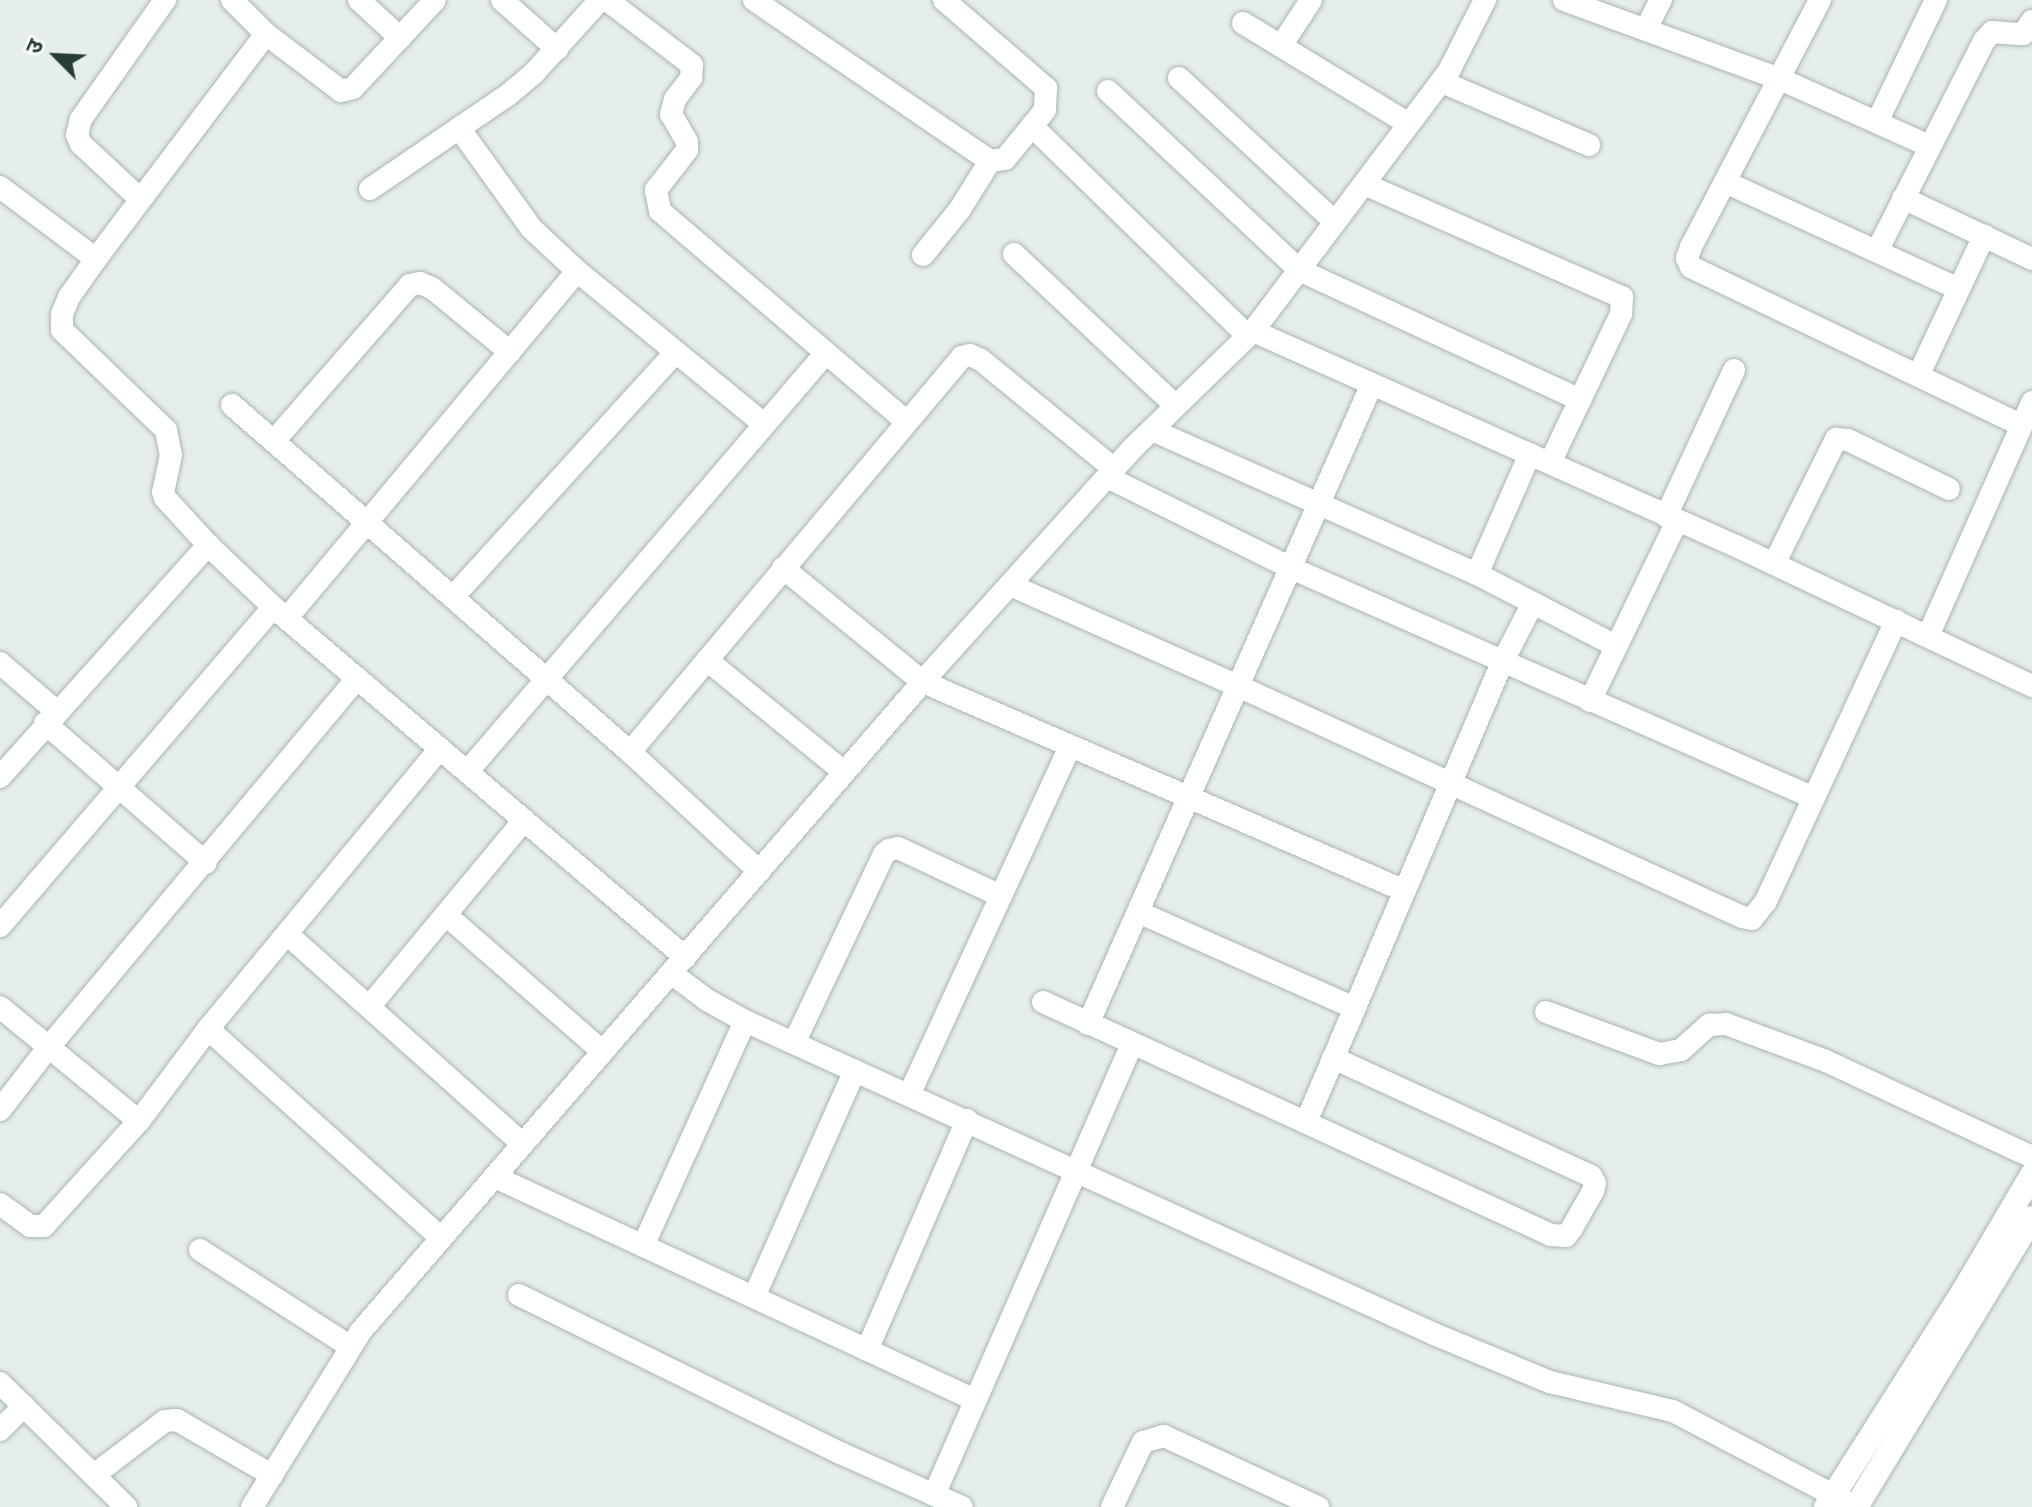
<!DOCTYPE html>
<meta charset="utf-8">
<style>
body{margin:0}
#map{position:relative;width:2032px;height:1507px;overflow:hidden;background:#e6eeea;font-family:"Titillium Web","Noto Sans Devanagari",sans-serif}
div>[style]{position:absolute}
.roads{filter:drop-shadow(0 0 2px #a9b6b1) drop-shadow(0 0 2px #a9b6b1)}
.street>*{height:22px;margin:-11px;padding:0 11px;transform-origin:11px;border-radius:11px;background:#fff}
.secondary>*{height:24px;margin:-12px;padding:0 12px;transform-origin:12px;border-radius:12px;background:#fff}
span{translate:-50% -50%;white-space:nowrap;text-align:center;line-height:1.15;-webkit-text-stroke:7px #f7faf8;paint-order:stroke}
.north{position:absolute;left:16px;top:16px;width:80px;height:80px;-webkit-text-stroke:6px #f7faf8;paint-order:stroke;rotate:294deg;font-size:22px;font-weight:700;line-height:32px;text-align:center;color:#273e37}
.north::after{content:'';display:block;margin:auto;width:28px;height:36px;background:#273e37;clip-path:polygon(50% 0,100% 100%,50% 72%,0 100%)}
</style>
<div id="map">
<div class="roads">
<div class="street">
<div style="left:232px;top:0;width:48px;rotate:45deg"></div>
<div style="left:266px;top:34px;width:94px;rotate:37.2deg"></div>
<div style="left:341px;top:91px;width:12px;rotate:-14deg"></div>
<div style="left:353px;top:88px;width:120px;rotate:-47deg"></div>
<div style="left:359px;top:0;width:56px;rotate:42.8deg"></div>
<div style="left:502px;top:0;width:74px;rotate:41.7deg"></div>
<div style="left:607px;top:0;width:107px;rotate:37.4deg"></div>
<div style="left:692px;top:65px;width:13px;rotate:94deg"></div>
<div style="left:691px;top:78px;width:26px;rotate:127deg"></div>
<div style="left:675px;top:99px;width:16px;rotate:105deg"></div>
<div style="left:671px;top:114px;width:32px;rotate:60deg"></div>
<div style="left:687px;top:142px;width:8px;rotate:90deg"></div>
<div style="left:687px;top:150px;width:51px;rotate:127.8deg"></div>
<div style="left:656px;top:190px;width:21px;rotate:79deg"></div>
<div style="left:660px;top:211px;width:323px;rotate:40.5deg"></div>
<div style="left:754px;top:0;width:286px;rotate:34.3deg"></div>
<div style="left:990px;top:161px;width:15px;rotate:-8deg"></div>
<div style="left:1005px;top:159px;width:43px;rotate:-50.7deg"></div>
<div style="left:944px;top:0;width:135px;rotate:40.8deg"></div>
<div style="left:1046px;top:88px;width:22px;rotate:93deg"></div>
<div style="left:1045px;top:110px;width:21px;rotate:129deg"></div>
<div style="left:1032px;top:126px;width:301px;rotate:44.2deg"></div>
<div style="left:1564px;top:0;width:230px;rotate:20.1deg"></div>
<div style="left:1780px;top:79px;width:163px;rotate:24.2deg"></div>
<div style="left:1820px;top:0;width:279px;rotate:117.6deg"></div>
<div style="left:1691px;top:247px;width:12px;rotate:110deg"></div>
<div style="left:1687px;top:258px;width:10px;rotate:66deg"></div>
<div style="left:1691px;top:267px;width:366px;rotate:25.6deg"></div>
<div style="left:1243px;top:23px;width:194px;rotate:31.3deg"></div>
<div style="left:1646px;top:29px;width:33px;rotate:-63deg"></div>
<div style="left:266px;top:34px;width:282px;rotate:127.1deg"></div>
<div style="left:96px;top:259px;width:47px;rotate:125.4deg"></div>
<div style="left:69px;top:297px;width:18px;rotate:112deg"></div>
<div style="left:62px;top:314px;width:16px;rotate:90deg"></div>
<div style="left:62px;top:330px;width:144px;rotate:43.9deg"></div>
<div style="left:166px;top:430px;width:25px;rotate:79deg"></div>
<div style="left:171px;top:455px;width:38px;rotate:102deg"></div>
<div style="left:163px;top:492px;width:6px;rotate:72deg"></div>
<div style="left:165px;top:498px;width:64px;rotate:47.5deg"></div>
<div style="left:208px;top:545px;width:90px;rotate:43.6deg"></div>
<div style="left:273px;top:607px;width:541px;rotate:40.35deg"></div>
<div style="left:1281px;top:46px;width:55px;rotate:-56.9deg"></div>
<div style="left:1179px;top:78px;width:212px;rotate:42.7deg"></div>
<div style="left:1442px;top:82px;width:160px;rotate:23.2deg"></div>
<div style="left:1108px;top:91px;width:262px;rotate:43.1deg"></div>
<div style="left:1299px;top:270px;width:310px;rotate:24.8deg"></div>
<div style="left:1877px;top:122px;width:136px;rotate:-64.2deg"></div>
<div style="left:459px;top:128px;width:123px;rotate:54.2deg"></div>
<div style="left:531px;top:228px;width:63px;rotate:43.1deg"></div>
<div style="left:577px;top:271px;width:242px;rotate:39.3deg"></div>
<div style="left:1725px;top:182px;width:257px;rotate:24.6deg"></div>
<div style="left:1364px;top:184px;width:282px;rotate:23.7deg"></div>
<div style="left:1622px;top:297px;width:17px;rotate:93deg"></div>
<div style="left:1621px;top:314px;width:165px;rotate:115.5deg"></div>
<div style="left:0;top:187px;width:120px;rotate:36.9deg"></div>
<div style="left:370px;top:189px;width:167px;rotate:-34.3deg"></div>
<div style="left:508px;top:95px;width:34px;rotate:-40deg"></div>
<div style="left:534px;top:73px;width:98px;rotate:-47.9deg"></div>
<div style="left:1903px;top:198px;width:143px;rotate:25.3deg"></div>
<div style="left:140px;top:199px;width:81px;rotate:-137deg"></div>
<div style="left:81px;top:144px;width:10px;rotate:-114deg"></div>
<div style="left:77px;top:135px;width:16px;rotate:-76deg"></div>
<div style="left:81px;top:119px;width:146px;rotate:-54.8deg"></div>
<div style="left:1877px;top:251px;width:236px;rotate:-63deg"></div>
<div style="left:1984px;top:41px;width:12px;rotate:-48deg"></div>
<div style="left:1992px;top:32px;width:31px;rotate:4deg"></div>
<div style="left:2023px;top:34px;width:16px;rotate:-55deg"></div>
<div style="left:1014px;top:254px;width:222px;rotate:43.2deg"></div>
<div style="left:923px;top:255px;width:59px;rotate:-51.2deg"></div>
<div style="left:960px;top:209px;width:57px;rotate:-58deg"></div>
<div style="left:1253px;top:331px;width:531px;rotate:24.01deg"></div>
<div style="left:1738px;top:547px;width:325px;rotate:25.3deg"></div>
<div style="left:1919px;top:374px;width:153px;rotate:-64.8deg"></div>
<div style="left:232px;top:405px;width:528px;rotate:41.08deg"></div>
<div style="left:630px;top:752px;width:176px;rotate:42.7deg"></div>
<div style="left:1152px;top:430px;width:355px;rotate:23.9deg"></div>
<div style="left:1477px;top:574px;width:157px;rotate:27.4deg"></div>
<div style="left:274px;top:441px;width:207px;rotate:-48.9deg"></div>
<div style="left:410px;top:285px;width:10px;rotate:-11deg"></div>
<div style="left:420px;top:283px;width:13px;rotate:23deg"></div>
<div style="left:432px;top:288px;width:101px;rotate:39.4deg"></div>
<div style="left:1107px;top:477px;width:205px;rotate:26.3deg"></div>
<div style="left:1291px;top:568px;width:571px;rotate:23.74deg"></div>
<div style="left:1666px;top:516px;width:161px;rotate:-65deg"></div>
<div style="left:1774px;top:564px;width:140px;rotate:-63.6deg"></div>
<div style="left:1836px;top:439px;width:12px;rotate:5deg"></div>
<div style="left:1848px;top:440px;width:112px;rotate:25.9deg"></div>
<div style="left:783px;top:568px;width:181px;rotate:39.2deg"></div>
<div style="left:923px;top:682px;width:525px;rotate:23.44deg"></div>
<div style="left:1477px;top:574px;width:131px;rotate:-66.2deg"></div>
<div style="left:1010px;top:585px;width:249px;rotate:23.9deg"></div>
<div style="left:1238px;top:686px;width:554px;rotate:24.62deg"></div>
<div style="left:1742px;top:917px;width:10px;rotate:11deg"></div>
<div style="left:1752px;top:919px;width:23px;rotate:-52deg"></div>
<div style="left:1766px;top:901px;width:309px;rotate:-65.1deg"></div>
<div style="left:453px;top:597px;width:331px;rotate:-47.7deg"></div>
<div style="left:287px;top:618px;width:452px;rotate:-50.1deg"></div>
<div style="left:1928px;top:636px;width:256px;rotate:-66deg"></div>
<div style="left:707px;top:660px;width:177px;rotate:39.3deg"></div>
<div style="left:0;top:663px;width:74px;rotate:40.6deg"></div>
<div style="left:1590px;top:701px;width:200px;rotate:-64.2deg"></div>
<div style="left:45px;top:723px;width:213px;rotate:41deg"></div>
<div style="left:630px;top:752px;width:516px;rotate:-49.95deg"></div>
<div style="left:962px;top:357px;width:8px;rotate:-14deg"></div>
<div style="left:970px;top:355px;width:12px;rotate:24deg"></div>
<div style="left:981px;top:360px;width:172px;rotate:39.3deg"></div>
<div style="left:467px;top:772px;width:550px;rotate:-49.42deg"></div>
<div style="left:0;top:777px;width:312px;rotate:-48.1deg"></div>
<div style="left:1138px;top:912px;width:237px;rotate:23.9deg"></div>
<div style="left:446px;top:915px;width:208px;rotate:41.1deg"></div>
<div style="left:0;top:926px;width:420px;rotate:-49.4deg"></div>
<div style="left:287px;top:934px;width:316px;rotate:41.7deg"></div>
<div style="left:671px;top:973px;width:45px;rotate:36.9deg"></div>
<div style="left:707px;top:1000px;width:43px;rotate:28.9deg"></div>
<div style="left:745px;top:1021px;width:757px;rotate:24.43deg"></div>
<div style="left:1434px;top:1334px;width:126px;rotate:22.5deg"></div>
<div style="left:1550px;top:1382px;width:126px;rotate:13.3deg"></div>
<div style="left:1673px;top:1411px;width:207px;rotate:27.7deg"></div>
<div style="left:1043px;top:1002px;width:559px;rotate:24.64deg"></div>
<div style="left:1551px;top:1235px;width:15px;rotate:4deg"></div>
<div style="left:1566px;top:1236px;width:10px;rotate:-53deg"></div>
<div style="left:1572px;top:1228px;width:43px;rotate:-60.4deg"></div>
<div style="left:1593px;top:1191px;width:8px;rotate:-76deg"></div>
<div style="left:1595px;top:1183px;width:8px;rotate:-120deg"></div>
<div style="left:1591px;top:1176px;width:284px;rotate:-155.4deg"></div>
<div style="left:0;top:1007px;width:180px;rotate:39.4deg"></div>
<div style="left:369px;top:1007px;width:243px;rotate:-50.3deg"></div>
<div style="left:1546px;top:1012px;width:121px;rotate:20.4deg"></div>
<div style="left:1659px;top:1054px;width:22px;rotate:-10deg"></div>
<div style="left:1681px;top:1050px;width:38px;rotate:-42deg"></div>
<div style="left:1709px;top:1025px;width:17px;rotate:-3deg"></div>
<div style="left:1726px;top:1024px;width:107px;rotate:20.3deg"></div>
<div style="left:1826px;top:1061px;width:227px;rotate:25deg"></div>
<div style="left:1088px;top:1024px;width:700px;rotate:-66.07deg"></div>
<div style="left:208px;top:1029px;width:313px;rotate:41.9deg"></div>
<div style="left:794px;top:1043px;width:209px;rotate:-64.5deg"></div>
<div style="left:884px;top:854px;width:6px;rotate:-39deg"></div>
<div style="left:889px;top:850px;width:9px;rotate:-13deg"></div>
<div style="left:898px;top:848px;width:114px;rotate:25deg"></div>
<div style="left:909px;top:1095px;width:384px;rotate:-65.2deg"></div>
<div style="left:0;top:1110px;width:78px;rotate:-52.3deg"></div>
<div style="left:48px;top:1048px;width:482px;rotate:-50.1deg"></div>
<div style="left:1307px;top:1120px;width:499px;rotate:-66.9deg"></div>
<div style="left:1503px;top:661px;width:65px;rotate:-62.7deg"></div>
<div style="left:495px;top:1177px;width:529px;rotate:24.92deg"></div>
<div style="left:0;top:1204px;width:37px;rotate:36deg"></div>
<div style="left:30px;top:1226px;width:14px"></div>
<div style="left:44px;top:1226px;width:142px;rotate:-47.9deg"></div>
<div style="left:139px;top:1121px;width:115px;rotate:-53.1deg"></div>
<div style="left:208px;top:1029px;width:364px;rotate:-50.4deg"></div>
<div style="left:643px;top:1246px;width:247px;rotate:-65.6deg"></div>
<div style="left:200px;top:1250px;width:179px;rotate:32.7deg"></div>
<div style="left:519px;top:1295px;width:358px;rotate:26.2deg"></div>
<div style="left:840px;top:1453px;width:133px;rotate:23.9deg"></div>
<div style="left:754px;top:1297px;width:248px;rotate:-66deg"></div>
<div style="left:867px;top:1350px;width:251px;rotate:-66.5deg"></div>
<div style="left:0;top:1383px;width:177px;rotate:44.5deg"></div>
<div style="left:0;top:1430px;width:34px;rotate:-45deg"></div>
<div style="left:94px;top:1475px;width:89px;rotate:-37.3deg"></div>
<div style="left:165px;top:1421px;width:12px;rotate:-5deg"></div>
<div style="left:177px;top:1420px;width:110px;rotate:30.1deg"></div>
<div style="left:934px;top:1495px;width:493px;rotate:-66.3deg"></div>
<div style="left:252px;top:1507px;width:207px;rotate:-58.2deg"></div>
<div style="left:361px;top:1331px;width:874px;rotate:-49.13deg"></div>
<div style="left:933px;top:670px;width:297px;rotate:-48deg"></div>
<div style="left:1132px;top:449px;width:169px;rotate:-44.3deg"></div>
<div style="left:1253px;top:331px;width:326px;rotate:-53deg"></div>
<div style="left:1449px;top:71px;width:80px;rotate:-63.1deg"></div>
<div style="left:1112px;top:1507px;width:72px;rotate:-64.5deg"></div>
<div style="left:1143px;top:1442px;width:22px;rotate:-16deg"></div>
<div style="left:1164px;top:1436px;width:170px;rotate:24.8deg"></div>
</div>
<div class="secondary">
<div style="left:1826px;top:1507px;width:255px;rotate:-57.5deg"></div>
<div style="left:1963px;top:1292px;width:136px;rotate:-59.5deg"></div>
<div style="left:1856px;top:1507px;width:338px;rotate:-58.7deg"></div>
</div>
</div>
<div class="north">उ</div>
</div>
